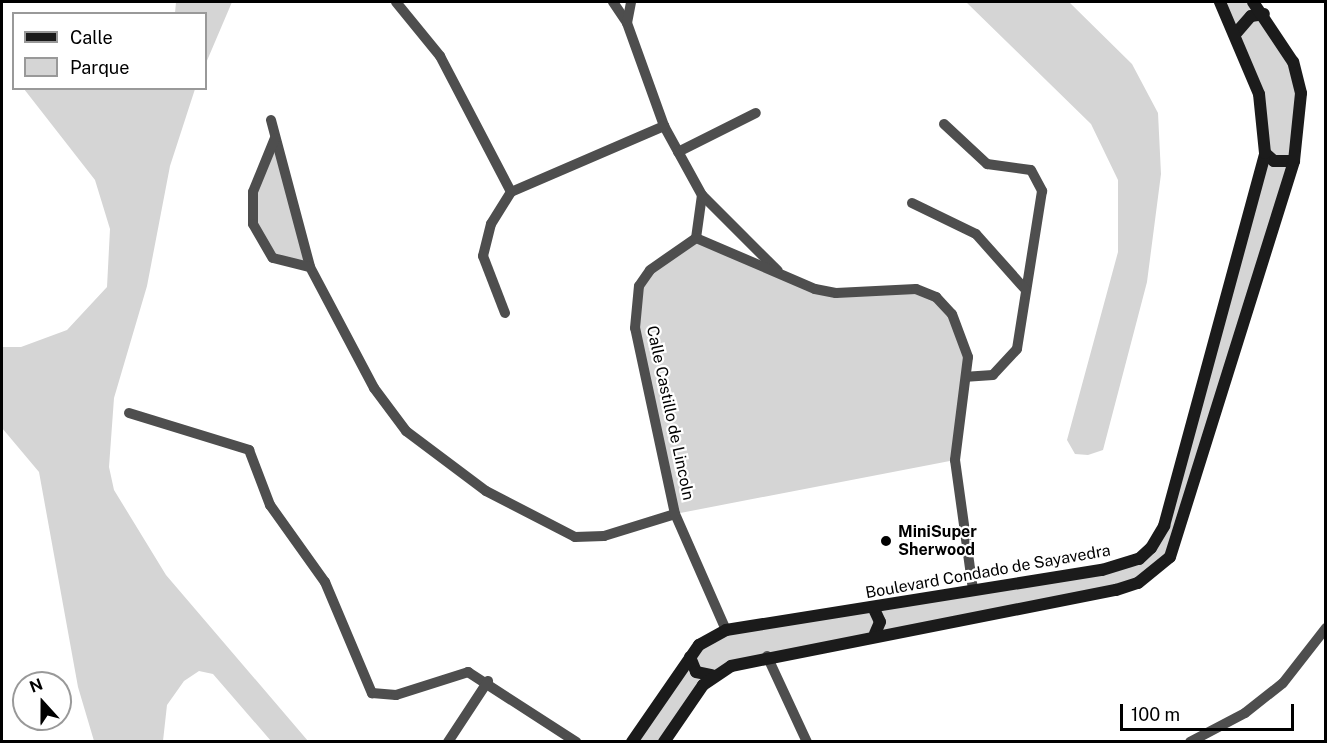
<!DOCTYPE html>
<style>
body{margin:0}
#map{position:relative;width:1327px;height:743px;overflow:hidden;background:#fff;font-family:"Public Sans",sans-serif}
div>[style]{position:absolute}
.green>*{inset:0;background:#d5d5d5}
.street>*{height:10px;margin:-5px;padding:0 5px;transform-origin:5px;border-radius:5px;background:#4e4e4e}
.secondary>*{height:12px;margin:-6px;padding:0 6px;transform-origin:6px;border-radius:6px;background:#1b1b1b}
.dots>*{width:16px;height:16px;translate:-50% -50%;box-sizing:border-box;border:3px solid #fff;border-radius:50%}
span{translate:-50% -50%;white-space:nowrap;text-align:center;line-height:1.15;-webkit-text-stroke:4.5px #fff;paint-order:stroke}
.street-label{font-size:16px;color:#000}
.poi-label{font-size:16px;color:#000;font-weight:700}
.left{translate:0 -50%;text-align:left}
.frame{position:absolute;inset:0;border:3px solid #000;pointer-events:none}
.legend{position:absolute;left:12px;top:12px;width:195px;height:78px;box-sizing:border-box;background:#fff;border:2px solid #999;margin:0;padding:8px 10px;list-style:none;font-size:18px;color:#000}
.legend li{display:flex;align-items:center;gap:12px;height:30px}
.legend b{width:30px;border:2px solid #999}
.north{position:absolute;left:12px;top:671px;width:60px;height:60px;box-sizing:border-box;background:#fff;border:2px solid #999;border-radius:50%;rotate:339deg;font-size:16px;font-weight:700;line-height:24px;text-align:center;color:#000}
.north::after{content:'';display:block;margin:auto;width:21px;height:27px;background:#000;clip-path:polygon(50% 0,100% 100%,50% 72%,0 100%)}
.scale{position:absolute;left:1120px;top:704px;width:174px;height:27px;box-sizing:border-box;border:3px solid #000;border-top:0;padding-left:8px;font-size:18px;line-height:21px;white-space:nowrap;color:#000;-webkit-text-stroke:4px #fff;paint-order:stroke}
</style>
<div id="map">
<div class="green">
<div style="clip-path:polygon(176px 2px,232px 2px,206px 63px,206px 14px,175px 13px)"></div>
<div style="clip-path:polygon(966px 2px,1069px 2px,1132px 64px,1158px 113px,1161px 174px,1147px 282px,1103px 450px,1088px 455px,1075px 454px,1067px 440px,1118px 252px,1118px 180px,1091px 124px)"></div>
<div style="clip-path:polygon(1220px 2px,1253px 2px,1264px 14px,1301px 93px,1294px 161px,1170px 557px,1138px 583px,721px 671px,664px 741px,632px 742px,709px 638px,1139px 559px,1164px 526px,1265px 153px,1263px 119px)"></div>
<div style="clip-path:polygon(103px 88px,195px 89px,170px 166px,147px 286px,114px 398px,109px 467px,114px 490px,166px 575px,308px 741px,271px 741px,213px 674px,199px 671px,184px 681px,167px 705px,163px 741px,94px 741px,78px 687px,39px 472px,2px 428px,2px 347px,21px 347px,67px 330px,107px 287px,110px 229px,95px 180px,24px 89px)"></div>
<div style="clip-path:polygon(275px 138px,310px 267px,264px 249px,251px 207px)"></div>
<div style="clip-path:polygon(696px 238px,815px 289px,916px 289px,952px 314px,968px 357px,955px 460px,675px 514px,635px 308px,650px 270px)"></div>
</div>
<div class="street">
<div style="left:396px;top:2px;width:70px;rotate:50.8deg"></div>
<div style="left:440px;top:56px;width:153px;rotate:62.4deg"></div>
<div style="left:613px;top:2px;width:25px;rotate:56deg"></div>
<div style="left:627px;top:23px;width:109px;rotate:70.2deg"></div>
<div style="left:664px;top:126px;width:79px;rotate:61.2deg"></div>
<div style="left:702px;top:195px;width:43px;rotate:97.9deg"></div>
<div style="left:627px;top:23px;width:21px;rotate:-79deg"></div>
<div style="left:271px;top:120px;width:152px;rotate:75.1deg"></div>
<div style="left:310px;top:267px;width:137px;rotate:62.1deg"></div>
<div style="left:374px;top:388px;width:54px;rotate:53.3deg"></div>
<div style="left:406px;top:431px;width:100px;rotate:36.9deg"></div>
<div style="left:486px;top:491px;width:100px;rotate:27.3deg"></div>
<div style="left:575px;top:537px;width:29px;rotate:-2deg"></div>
<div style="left:604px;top:536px;width:74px;rotate:-17.2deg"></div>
<div style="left:944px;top:124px;width:59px;rotate:42.9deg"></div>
<div style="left:987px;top:164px;width:44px;rotate:7.8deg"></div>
<div style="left:1031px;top:170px;width:24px;rotate:62deg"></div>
<div style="left:1042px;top:191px;width:160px;rotate:99deg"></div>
<div style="left:1017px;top:349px;width:35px;rotate:133deg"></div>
<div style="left:993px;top:375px;width:26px;rotate:176deg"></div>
<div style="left:275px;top:138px;width:58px;rotate:112.2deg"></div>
<div style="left:253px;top:192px;width:32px;rotate:90deg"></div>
<div style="left:253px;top:224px;width:39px;rotate:60deg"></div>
<div style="left:273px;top:258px;width:38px;rotate:14deg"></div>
<div style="left:678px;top:152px;width:87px;rotate:-26.6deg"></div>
<div style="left:702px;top:195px;width:107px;rotate:45deg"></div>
<div style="left:912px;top:203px;width:71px;rotate:25.8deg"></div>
<div style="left:976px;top:234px;width:74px;rotate:48.3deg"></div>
<div style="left:505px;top:313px;width:61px;rotate:-111.1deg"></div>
<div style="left:483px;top:256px;width:33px;rotate:-76deg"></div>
<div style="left:491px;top:224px;width:38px;rotate:-58deg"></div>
<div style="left:511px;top:192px;width:167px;rotate:-23.3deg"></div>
<div style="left:129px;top:413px;width:126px;rotate:17.1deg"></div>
<div style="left:249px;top:450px;width:59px;rotate:69.1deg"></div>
<div style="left:270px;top:505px;width:95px;rotate:54.5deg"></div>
<div style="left:325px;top:582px;width:121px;rotate:67.1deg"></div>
<div style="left:372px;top:693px;width:24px;rotate:5deg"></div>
<div style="left:396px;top:695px;width:76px;rotate:-17.7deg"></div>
<div style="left:468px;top:672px;width:129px;rotate:32.9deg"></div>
<div style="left:726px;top:630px;width:127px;rotate:-113.7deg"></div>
<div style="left:675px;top:514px;width:190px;rotate:-102.1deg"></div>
<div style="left:635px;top:328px;width:42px;rotate:-84.6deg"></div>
<div style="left:639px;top:286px;width:19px;rotate:-55deg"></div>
<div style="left:650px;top:270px;width:56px;rotate:-34.8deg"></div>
<div style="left:696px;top:238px;width:129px;rotate:23.2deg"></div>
<div style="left:815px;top:289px;width:21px;rotate:11deg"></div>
<div style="left:836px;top:293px;width:80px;rotate:-2.9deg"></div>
<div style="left:916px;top:289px;width:22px;rotate:22deg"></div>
<div style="left:936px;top:297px;width:23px;rotate:47deg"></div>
<div style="left:952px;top:314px;width:46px;rotate:69.6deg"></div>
<div style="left:968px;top:357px;width:104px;rotate:97.2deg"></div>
<div style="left:955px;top:460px;width:131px;rotate:82.1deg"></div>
<div style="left:767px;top:656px;width:95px;rotate:65.1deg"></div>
<div style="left:448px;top:742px;width:73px;rotate:-56.7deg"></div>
<div style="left:1190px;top:742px;width:62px;rotate:-27.8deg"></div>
<div style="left:1245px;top:713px;width:48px;rotate:-38.3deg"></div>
<div style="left:1283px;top:683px;width:70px;rotate:-52deg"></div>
</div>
<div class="secondary">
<div style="left:1237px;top:32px;width:21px;rotate:-49deg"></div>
<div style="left:1251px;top:16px;width:13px;rotate:-9deg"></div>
<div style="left:1265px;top:153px;width:12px;rotate:42deg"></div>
<div style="left:1274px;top:161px;width:20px"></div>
<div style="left:874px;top:609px;width:14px;rotate:65deg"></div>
<div style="left:880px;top:622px;width:13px;rotate:113deg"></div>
<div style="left:690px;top:657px;width:16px;rotate:68deg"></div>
<div style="left:696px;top:672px;width:16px;rotate:11deg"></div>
<div style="left:632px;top:742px;width:118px;rotate:-55.4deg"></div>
<div style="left:699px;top:645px;width:31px;rotate:-29deg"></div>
<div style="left:726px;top:630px;width:381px;rotate:-9.1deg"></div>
<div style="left:1102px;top:570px;width:39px;rotate:-17deg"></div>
<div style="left:1139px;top:559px;width:16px;rotate:-43deg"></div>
<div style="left:1151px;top:548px;width:26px;rotate:-59deg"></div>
<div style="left:1164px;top:526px;width:386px;rotate:-74.8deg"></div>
<div style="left:1265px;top:153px;width:59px;rotate:-95.8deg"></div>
<div style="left:1259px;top:94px;width:100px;rotate:-113deg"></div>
<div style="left:664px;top:742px;width:69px;rotate:-55.6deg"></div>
<div style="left:703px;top:685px;width:34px;rotate:-34deg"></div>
<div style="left:731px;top:666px;width:392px;rotate:-11.2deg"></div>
<div style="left:1116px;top:590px;width:23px;rotate:-18deg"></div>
<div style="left:1138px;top:583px;width:41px;rotate:-39.1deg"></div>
<div style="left:1170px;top:557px;width:415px;rotate:-72.6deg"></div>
<div style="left:1294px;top:161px;width:68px;rotate:-84.1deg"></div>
<div style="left:1301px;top:93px;width:32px;rotate:-104deg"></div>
<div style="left:1293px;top:62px;width:72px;rotate:-123.7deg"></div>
</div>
<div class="dots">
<div style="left:886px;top:541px;background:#000"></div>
</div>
<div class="street-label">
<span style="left:670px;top:413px;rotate:78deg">Calle Castillo de Lincoln</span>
<span style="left:988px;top:572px;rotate:-10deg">Boulevard Condado de Sayavedra</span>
</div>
<div class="poi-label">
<span class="left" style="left:898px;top:541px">MiniSuper<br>Sherwood</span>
</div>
<div class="frame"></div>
<ul class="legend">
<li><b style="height:8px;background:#1b1b1b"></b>Calle</li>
<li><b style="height:16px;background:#d5d5d5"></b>Parque</li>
</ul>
<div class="north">N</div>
<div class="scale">100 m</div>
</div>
